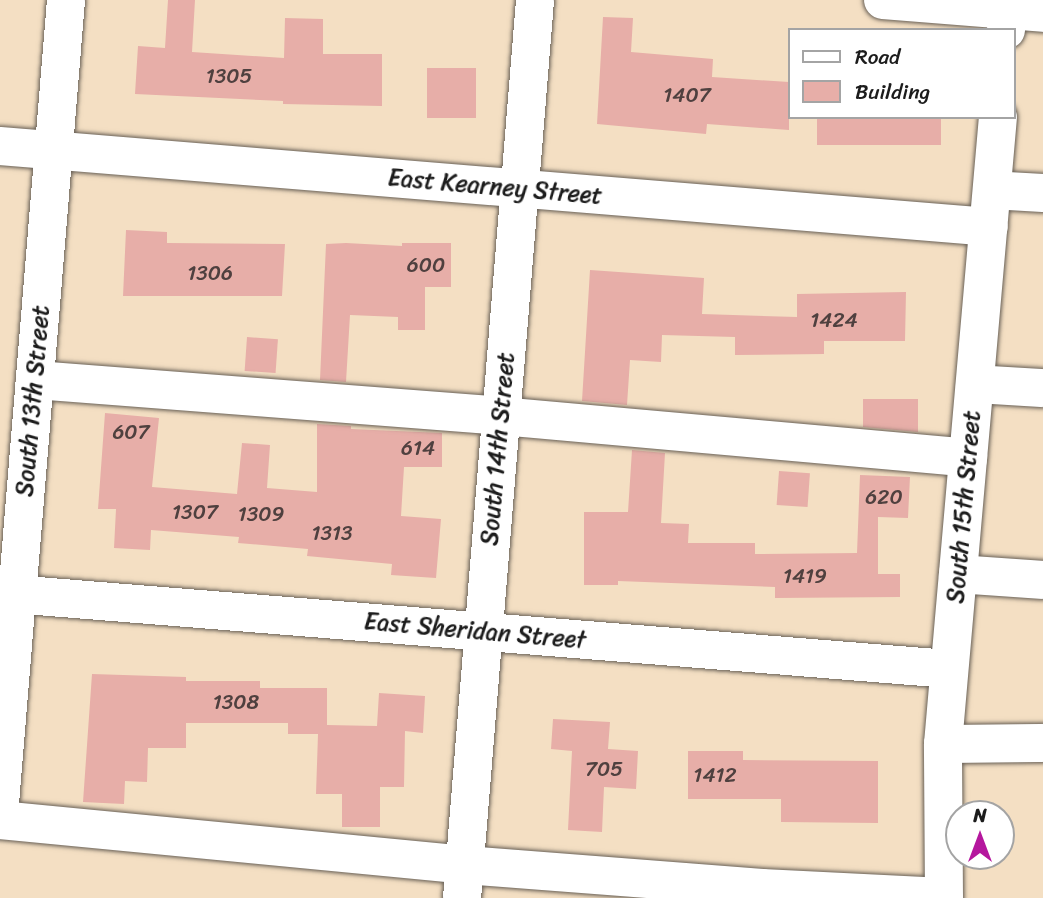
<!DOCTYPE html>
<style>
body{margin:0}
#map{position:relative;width:1043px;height:898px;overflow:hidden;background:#f4dfc3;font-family:Sriracha,sans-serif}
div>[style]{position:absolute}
.building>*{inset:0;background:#e7aea8;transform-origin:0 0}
.roads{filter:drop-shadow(0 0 2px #686056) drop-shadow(0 0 2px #686056)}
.minor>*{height:38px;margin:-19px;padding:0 19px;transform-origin:19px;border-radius:19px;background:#fff}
.major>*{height:38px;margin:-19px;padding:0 19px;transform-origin:19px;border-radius:19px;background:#fff}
span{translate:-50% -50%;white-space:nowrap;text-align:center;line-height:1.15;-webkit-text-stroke:6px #fff;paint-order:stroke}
.number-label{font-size:21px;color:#4f403f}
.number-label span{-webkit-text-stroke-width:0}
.street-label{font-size:24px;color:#1c1c1c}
.legend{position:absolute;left:788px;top:28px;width:228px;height:91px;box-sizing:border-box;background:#fff;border:2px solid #a4a4a4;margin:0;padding:9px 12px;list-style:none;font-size:21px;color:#1c1c1c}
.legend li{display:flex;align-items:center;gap:14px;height:35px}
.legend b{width:35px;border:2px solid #a4a4a4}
.north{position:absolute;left:945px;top:800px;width:70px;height:70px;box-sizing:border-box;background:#fff;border:2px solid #a4a4a4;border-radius:50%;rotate:0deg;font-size:19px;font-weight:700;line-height:28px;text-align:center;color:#1c1c1c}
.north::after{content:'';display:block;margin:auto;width:24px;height:32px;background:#b5179e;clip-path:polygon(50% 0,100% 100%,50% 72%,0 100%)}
</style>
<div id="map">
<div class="building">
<div style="clip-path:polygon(168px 0,195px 0,192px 52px,284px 58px,285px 18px,323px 19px,323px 54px,382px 54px,382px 106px,283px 104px,283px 101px,135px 94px,138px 46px,165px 48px)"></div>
<div style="clip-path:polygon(603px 17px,633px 18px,631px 52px,713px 59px,712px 77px,789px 82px,789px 130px,707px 124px,706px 134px,597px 124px)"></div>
<div style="left:427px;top:68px;width:49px;height:50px"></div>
<div style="left:817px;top:117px;width:124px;height:28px"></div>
<div style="clip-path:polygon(126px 230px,167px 232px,167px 243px,285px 244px,282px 296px,123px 296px)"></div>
<div style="clip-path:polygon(346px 243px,402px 246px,402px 243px,451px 243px,451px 287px,425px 287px,425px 330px,398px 330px,398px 317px,350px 315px,346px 382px,320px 380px,326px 244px)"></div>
<div style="clip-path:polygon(590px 270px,704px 278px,702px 314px,797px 317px,797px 294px,906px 292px,905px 341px,824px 341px,824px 354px,735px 355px,735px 337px,662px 335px,661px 362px,630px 360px,627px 405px,582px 401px)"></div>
<div style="left:247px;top:337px;width:31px;height:34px;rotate:4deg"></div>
<div style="clip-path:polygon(863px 399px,918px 399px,918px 432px,863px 427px)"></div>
<div style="clip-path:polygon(105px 413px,159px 418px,152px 487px,237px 494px,242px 443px,270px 445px,267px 488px,317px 492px,317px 424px,351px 426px,351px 429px,442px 433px,442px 467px,404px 467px,401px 516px,441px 519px,436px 578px,391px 575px,392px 564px,307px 556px,308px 549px,238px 543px,239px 537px,151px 530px,150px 550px,114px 548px,116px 509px,98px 509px)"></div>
<div style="clip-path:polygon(632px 450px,665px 453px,661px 523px,689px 524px,688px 543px,755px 543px,755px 554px,857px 553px,860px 475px,910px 477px,908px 518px,878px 517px,878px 574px,900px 574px,900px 597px,775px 598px,775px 587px,618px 581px,618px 585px,584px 585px,584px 512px,628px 512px)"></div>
<div style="left:779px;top:471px;width:31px;height:34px;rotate:4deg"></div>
<div style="clip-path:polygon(92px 674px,186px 677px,186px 681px,260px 681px,260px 688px,327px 688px,327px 725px,377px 726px,379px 693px,425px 696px,423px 733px,405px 731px,404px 787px,380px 787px,380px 827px,342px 827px,342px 794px,316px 794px,318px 734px,288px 734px,288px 723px,186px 723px,186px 748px,148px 748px,147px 782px,125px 781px,124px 804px,83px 802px)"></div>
<div style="clip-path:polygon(553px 719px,610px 722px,608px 749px,638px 751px,636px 789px,604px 787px,602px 832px,568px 830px,572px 751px,551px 749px)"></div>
<div style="clip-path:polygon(688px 751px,743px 751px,743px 760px,878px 761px,878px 823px,781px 822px,781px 799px,688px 799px)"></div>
</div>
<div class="roads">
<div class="minor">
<div style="left:883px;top:0;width:161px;rotate:4.6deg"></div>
<div style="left:0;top:146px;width:992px;rotate:4.68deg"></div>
<div style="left:992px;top:190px;width:51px;rotate:3.4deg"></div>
<div style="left:35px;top:380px;width:467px;rotate:4.4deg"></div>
<div style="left:501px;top:416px;width:469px;rotate:5.1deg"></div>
<div style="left:975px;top:384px;width:68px;rotate:3.4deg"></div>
<div style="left:958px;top:574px;width:85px;rotate:4deg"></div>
<div style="left:0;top:593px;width:952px;rotate:4.58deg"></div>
<div style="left:943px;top:744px;width:100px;rotate:-0.6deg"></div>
<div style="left:0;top:803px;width:806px;rotate:-85.3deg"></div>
<div style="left:0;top:820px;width:467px;rotate:5.5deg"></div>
<div style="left:465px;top:865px;width:298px;rotate:4.4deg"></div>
<div style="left:762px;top:888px;width:182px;rotate:2.8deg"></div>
<div style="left:462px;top:898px;width:901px;rotate:-85.35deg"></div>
</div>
<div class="major">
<div style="left:1006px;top:30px;width:30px;rotate:-86deg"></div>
<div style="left:944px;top:898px;width:154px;rotate:-90.4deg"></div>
<div style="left:943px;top:744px;width:629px;rotate:-84.99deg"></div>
</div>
</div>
<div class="number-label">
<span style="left:229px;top:76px">1305</span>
<span style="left:687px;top:95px">1407</span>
<span style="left:426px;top:265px">600</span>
<span style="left:210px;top:273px">1306</span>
<span style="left:834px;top:320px">1424</span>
<span style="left:131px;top:432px">607</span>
<span style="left:418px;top:448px">614</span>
<span style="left:884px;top:497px">620</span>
<span style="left:195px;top:512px">1307</span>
<span style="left:261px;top:514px">1309</span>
<span style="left:332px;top:533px">1313</span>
<span style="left:805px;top:576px">1419</span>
<span style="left:236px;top:702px">1308</span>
<span style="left:604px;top:769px">705</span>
<span style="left:715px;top:775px">1412</span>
</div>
<div class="street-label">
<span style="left:495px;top:187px;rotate:5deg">East Kearney Street</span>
<span style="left:33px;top:401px;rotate:-85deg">South 13th Street</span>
<span style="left:498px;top:449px;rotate:-85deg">South 14th Street</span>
<span style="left:964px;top:507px;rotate:-85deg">South 15th Street</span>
<span style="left:475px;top:631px;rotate:5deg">East Sheridan Street</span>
</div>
<ul class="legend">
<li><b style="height:9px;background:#fff"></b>Road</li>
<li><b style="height:19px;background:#e7aea8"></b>Building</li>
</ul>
<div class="north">N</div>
</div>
